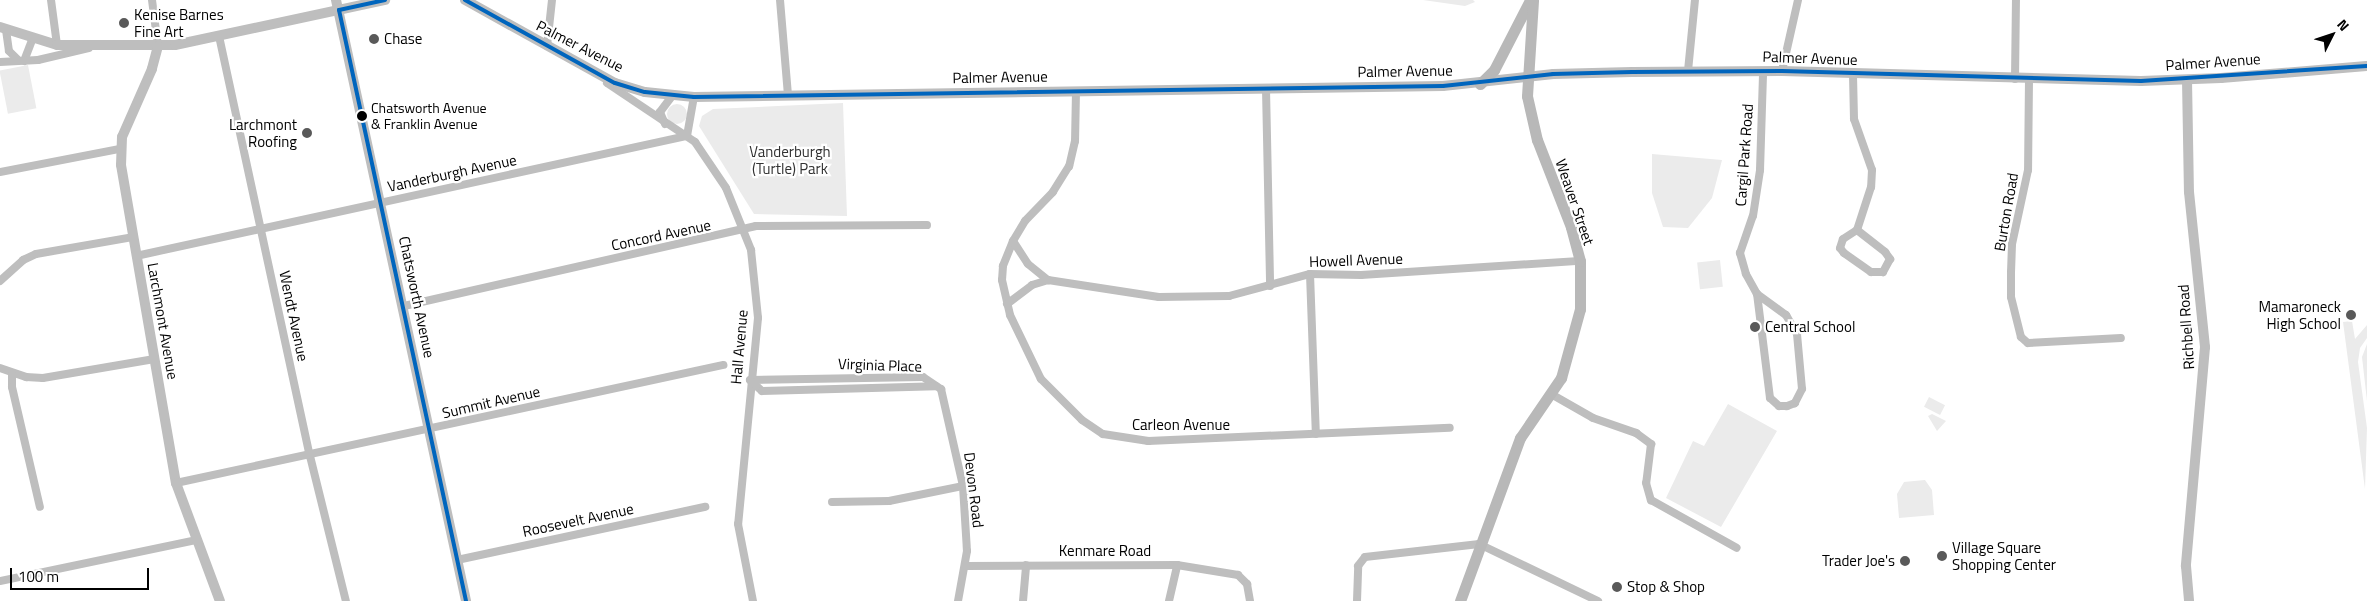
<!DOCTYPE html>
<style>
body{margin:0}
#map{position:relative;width:2367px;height:601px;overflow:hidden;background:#fff;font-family:"Titillium Web",sans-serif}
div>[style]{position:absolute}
.green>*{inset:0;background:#ebebeb;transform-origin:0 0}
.round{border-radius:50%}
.minor>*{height:8px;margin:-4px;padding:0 4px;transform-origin:4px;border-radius:4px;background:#bebebe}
.tertiary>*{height:10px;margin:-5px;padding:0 5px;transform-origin:5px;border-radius:5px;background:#bebebe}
.secondary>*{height:11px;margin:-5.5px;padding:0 5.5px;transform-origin:5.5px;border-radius:5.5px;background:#b8b8b8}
.bus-1>*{height:4px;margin:-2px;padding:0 2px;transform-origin:2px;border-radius:2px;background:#0065bd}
.dots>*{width:14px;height:14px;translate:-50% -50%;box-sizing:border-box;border:2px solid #fff;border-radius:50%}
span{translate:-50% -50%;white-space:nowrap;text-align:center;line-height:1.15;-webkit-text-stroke:4.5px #fff;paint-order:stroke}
.bus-label{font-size:14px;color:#000}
.left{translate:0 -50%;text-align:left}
.poi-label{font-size:15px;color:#000}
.right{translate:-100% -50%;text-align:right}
.street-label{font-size:15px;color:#000}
.park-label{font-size:15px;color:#323232}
.north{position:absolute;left:2307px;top:10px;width:50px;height:50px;-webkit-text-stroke:4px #fff;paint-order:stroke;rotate:49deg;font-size:14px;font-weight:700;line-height:20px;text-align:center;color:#000}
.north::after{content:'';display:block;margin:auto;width:18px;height:22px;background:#000;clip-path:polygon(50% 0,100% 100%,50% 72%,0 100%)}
.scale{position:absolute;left:10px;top:568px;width:139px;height:22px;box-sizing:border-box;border:2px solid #000;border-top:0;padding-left:6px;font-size:15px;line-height:18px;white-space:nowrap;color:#000;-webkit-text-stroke:4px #fff;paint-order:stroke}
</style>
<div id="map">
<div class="green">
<div style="clip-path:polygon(1423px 0,1473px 0,1475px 2px,1465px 6px)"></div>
<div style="left:28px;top:65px;width:44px;height:29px;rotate:79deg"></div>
<div style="clip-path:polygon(843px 103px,847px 216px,754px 214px,699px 126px,702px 116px,713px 109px)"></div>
<div class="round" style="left:667px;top:104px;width:20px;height:20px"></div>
<div style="clip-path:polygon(1652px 154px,1722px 160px,1712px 198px,1688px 228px,1663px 227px,1652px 193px)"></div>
<div style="left:1720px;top:260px;width:27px;height:23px;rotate:84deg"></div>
<div style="clip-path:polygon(2352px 321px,2355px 339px,2367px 325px,2367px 338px,2360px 348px,2358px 362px,2367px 428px,2365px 489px,2343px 322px)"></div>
<div style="clip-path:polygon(2367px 344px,2367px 401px,2362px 357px)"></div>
<div style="left:1929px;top:397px;width:18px;height:11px;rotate:27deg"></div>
<div style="clip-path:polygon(1728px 404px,1777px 431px,1721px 527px,1666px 498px,1693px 441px,1704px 446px)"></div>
<div style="clip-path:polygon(1932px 414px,1946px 421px,1937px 431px,1928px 416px)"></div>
<div style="clip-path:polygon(1925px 480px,1932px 490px,1934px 515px,1899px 518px,1897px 494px,1904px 482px)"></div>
</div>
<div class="minor">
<div style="left:51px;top:0;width:45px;rotate:82.4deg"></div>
<div style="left:152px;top:0;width:46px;rotate:82.6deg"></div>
<div style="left:780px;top:0;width:95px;rotate:85.2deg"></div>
<div style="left:6px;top:30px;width:21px;rotate:82deg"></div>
<div style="left:9px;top:51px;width:13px;rotate:45deg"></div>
<div style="left:219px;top:36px;width:430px;rotate:77.8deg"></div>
<div style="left:310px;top:456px;width:149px;rotate:76.1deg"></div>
<div style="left:547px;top:46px;width:46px;rotate:-83.8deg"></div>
<div style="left:24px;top:61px;width:22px;rotate:-69deg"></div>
<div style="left:0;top:62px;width:38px;rotate:-3deg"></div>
<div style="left:38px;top:60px;width:52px;rotate:-13.2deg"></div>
<div style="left:1688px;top:71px;width:71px;rotate:-84.4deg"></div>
<div style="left:1782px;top:71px;width:73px;rotate:-77.3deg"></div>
<div style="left:1853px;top:75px;width:44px;rotate:88.7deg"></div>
<div style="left:1854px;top:119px;width:54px;rotate:70.6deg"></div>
<div style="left:1872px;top:170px;width:17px;rotate:93deg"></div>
<div style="left:1871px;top:187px;width:45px;rotate:108deg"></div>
<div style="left:2015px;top:79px;width:79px;rotate:-89.3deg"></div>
<div style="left:2029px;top:79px;width:91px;rotate:90.6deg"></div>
<div style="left:2028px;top:170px;width:76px;rotate:102.2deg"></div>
<div style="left:2012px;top:244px;width:28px;rotate:92deg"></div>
<div style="left:2011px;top:272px;width:25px;rotate:90deg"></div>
<div style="left:2011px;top:297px;width:41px;rotate:76deg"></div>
<div style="left:2021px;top:337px;width:9px;rotate:41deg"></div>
<div style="left:2028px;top:343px;width:93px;rotate:-3.1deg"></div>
<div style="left:607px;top:83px;width:106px;rotate:33.8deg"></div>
<div style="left:695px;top:142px;width:55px;rotate:56deg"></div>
<div style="left:726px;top:188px;width:67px;rotate:68deg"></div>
<div style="left:751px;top:250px;width:68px;rotate:84.1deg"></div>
<div style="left:758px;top:318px;width:207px;rotate:95.5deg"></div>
<div style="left:738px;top:524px;width:78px;rotate:79deg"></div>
<div style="left:1266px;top:89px;width:197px;rotate:88.8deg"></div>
<div style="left:1076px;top:91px;width:50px;rotate:91.1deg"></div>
<div style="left:1075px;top:141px;width:26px;rotate:103deg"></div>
<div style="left:1069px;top:166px;width:31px;rotate:122deg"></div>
<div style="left:1053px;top:192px;width:40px;rotate:134deg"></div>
<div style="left:1025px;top:221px;width:23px;rotate:121deg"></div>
<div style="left:1013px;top:241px;width:27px;rotate:112deg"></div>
<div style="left:1003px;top:266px;width:14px;rotate:94deg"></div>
<div style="left:1002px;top:280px;width:36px;rotate:77deg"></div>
<div style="left:1010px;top:315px;width:71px;rotate:64.2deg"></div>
<div style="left:1041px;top:379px;width:58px;rotate:45deg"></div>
<div style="left:1082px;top:420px;width:25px;rotate:34deg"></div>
<div style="left:1103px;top:434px;width:46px;rotate:8.8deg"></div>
<div style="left:1148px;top:441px;width:302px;rotate:-2.5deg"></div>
<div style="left:665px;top:124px;width:13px;rotate:-113deg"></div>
<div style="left:660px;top:112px;width:20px;rotate:-53deg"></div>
<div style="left:687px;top:136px;width:40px;rotate:-80deg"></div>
<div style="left:0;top:172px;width:122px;rotate:-10.9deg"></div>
<div style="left:1857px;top:230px;width:36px;rotate:38deg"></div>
<div style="left:1885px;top:252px;width:9px;rotate:54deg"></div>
<div style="left:1890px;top:259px;width:15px;rotate:118deg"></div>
<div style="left:1883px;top:272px;width:12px;rotate:180deg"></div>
<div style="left:1871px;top:272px;width:33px;rotate:-145deg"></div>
<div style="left:1844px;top:253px;width:6px;rotate:-129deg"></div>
<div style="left:1840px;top:248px;width:9px;rotate:-72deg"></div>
<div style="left:1843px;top:239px;width:17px;rotate:-33deg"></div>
<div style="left:1013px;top:241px;width:27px;rotate:57deg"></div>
<div style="left:1028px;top:264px;width:26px;rotate:39deg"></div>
<div style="left:1048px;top:280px;width:112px;rotate:8.7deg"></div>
<div style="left:1159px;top:297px;width:70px;rotate:-0.8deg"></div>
<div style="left:1229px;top:296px;width:84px;rotate:-15.2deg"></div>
<div style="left:1310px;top:274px;width:51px;rotate:1.1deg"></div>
<div style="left:1361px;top:275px;width:219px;rotate:-3.7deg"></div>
<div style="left:136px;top:256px;width:564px;rotate:-12.29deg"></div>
<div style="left:1310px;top:274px;width:160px;rotate:87.9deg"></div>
<div style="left:0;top:281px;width:31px;rotate:-42deg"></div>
<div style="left:23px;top:260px;width:14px;rotate:-25deg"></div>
<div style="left:36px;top:254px;width:98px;rotate:-9.9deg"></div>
<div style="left:1757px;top:294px;width:36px;rotate:36deg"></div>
<div style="left:1786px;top:315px;width:22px;rotate:60deg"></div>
<div style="left:1797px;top:334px;width:55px;rotate:84.8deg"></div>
<div style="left:1802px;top:389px;width:16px;rotate:117deg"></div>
<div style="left:1795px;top:403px;width:9px;rotate:159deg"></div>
<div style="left:1787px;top:406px;width:8px;rotate:180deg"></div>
<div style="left:1779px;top:406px;width:12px;rotate:-138deg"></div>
<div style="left:1770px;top:398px;width:105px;rotate:-97.1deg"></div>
<div style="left:1757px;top:294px;width:23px;rotate:-119deg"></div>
<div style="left:1746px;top:274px;width:22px;rotate:-106deg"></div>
<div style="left:1740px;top:253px;width:39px;rotate:-71deg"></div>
<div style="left:1753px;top:216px;width:47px;rotate:-81.3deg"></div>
<div style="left:1760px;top:170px;width:98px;rotate:-88.2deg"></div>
<div style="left:1007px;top:304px;width:31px;rotate:-37deg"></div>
<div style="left:1032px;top:285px;width:17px;rotate:-17deg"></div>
<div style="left:404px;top:306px;width:361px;rotate:-12.8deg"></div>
<div style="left:756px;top:226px;width:171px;rotate:-0.3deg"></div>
<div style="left:0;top:368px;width:28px;rotate:19deg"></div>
<div style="left:26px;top:377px;width:17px;rotate:3deg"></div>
<div style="left:43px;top:378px;width:113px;rotate:-9.7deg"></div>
<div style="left:12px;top:373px;width:14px;rotate:90deg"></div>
<div style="left:12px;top:387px;width:123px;rotate:76.9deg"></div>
<div style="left:750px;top:380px;width:173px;rotate:-1deg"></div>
<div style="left:923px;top:377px;width:22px;rotate:34deg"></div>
<div style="left:941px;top:389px;width:99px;rotate:77.2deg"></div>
<div style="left:963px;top:486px;width:65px;rotate:86.5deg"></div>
<div style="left:967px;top:551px;width:51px;rotate:100.2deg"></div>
<div style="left:750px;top:380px;width:16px;rotate:43deg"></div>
<div style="left:762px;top:391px;width:174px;rotate:-1.6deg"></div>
<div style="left:1551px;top:394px;width:48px;rotate:29.7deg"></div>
<div style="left:1593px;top:418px;width:46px;rotate:19.2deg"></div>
<div style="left:1636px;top:433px;width:19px;rotate:36deg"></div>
<div style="left:1651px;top:444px;width:39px;rotate:97deg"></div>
<div style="left:1646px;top:483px;width:18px;rotate:74deg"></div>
<div style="left:1651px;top:500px;width:98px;rotate:29.2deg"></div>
<div style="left:176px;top:483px;width:560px;rotate:-12.17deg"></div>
<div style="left:832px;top:502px;width:57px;rotate:-1deg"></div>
<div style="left:889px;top:501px;width:76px;rotate:-11.5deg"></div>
<div style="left:457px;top:560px;width:254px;rotate:-12.1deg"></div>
<div style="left:966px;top:566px;width:211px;rotate:-0.3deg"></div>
<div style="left:1177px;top:565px;width:62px;rotate:9.3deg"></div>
<div style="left:1238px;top:575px;width:13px;rotate:45deg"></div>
<div style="left:1247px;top:584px;width:17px;rotate:80deg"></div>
<div style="left:0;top:581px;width:200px;rotate:-11.8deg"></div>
<div style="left:1023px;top:601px;width:36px;rotate:-85deg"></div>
<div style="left:1169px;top:601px;width:37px;rotate:-77deg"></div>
<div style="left:1357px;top:601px;width:35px;rotate:-88deg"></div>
<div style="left:1358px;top:566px;width:11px;rotate:-52deg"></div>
<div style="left:1365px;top:557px;width:115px;rotate:-6.5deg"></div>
<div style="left:1479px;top:544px;width:132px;rotate:25.6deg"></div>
</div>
<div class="tertiary">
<div style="left:336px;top:0;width:615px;rotate:77.79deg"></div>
<div style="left:465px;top:0;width:171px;rotate:29deg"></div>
<div style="left:615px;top:83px;width:31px;rotate:17deg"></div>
<div style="left:645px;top:92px;width:49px;rotate:5.8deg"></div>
<div style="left:694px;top:97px;width:749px;rotate:-0.84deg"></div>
<div style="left:1443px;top:86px;width:111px;rotate:-6.2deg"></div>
<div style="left:1553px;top:74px;width:79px;rotate:-1.5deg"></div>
<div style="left:1632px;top:72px;width:150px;rotate:-0.4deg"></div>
<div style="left:1782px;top:71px;width:359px;rotate:1.6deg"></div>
<div style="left:2141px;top:81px;width:80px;rotate:-2.1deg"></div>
<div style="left:2221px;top:78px;width:146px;rotate:-4.7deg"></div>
<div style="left:0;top:27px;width:60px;rotate:17.5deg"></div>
<div style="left:57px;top:45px;width:118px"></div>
<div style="left:175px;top:45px;width:215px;rotate:-12.1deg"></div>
<div style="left:158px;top:46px;width:24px;rotate:105deg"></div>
<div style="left:152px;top:69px;width:74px;rotate:113.8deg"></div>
<div style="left:122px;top:137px;width:28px;rotate:92deg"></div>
<div style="left:121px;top:165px;width:323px;rotate:80.2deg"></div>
<div style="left:176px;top:483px;width:126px;rotate:69.6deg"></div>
<div style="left:2187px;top:80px;width:112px;rotate:89deg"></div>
<div style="left:2189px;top:192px;width:156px;rotate:84.1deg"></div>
<div style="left:2205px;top:347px;width:220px;rotate:95deg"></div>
<div style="left:2186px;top:566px;width:35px;rotate:85deg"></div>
</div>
<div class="secondary">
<div style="left:1480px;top:84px;width:20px;rotate:-45deg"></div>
<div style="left:1494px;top:70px;width:76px;rotate:-62.8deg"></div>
<div style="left:1460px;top:601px;width:174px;rotate:-69.8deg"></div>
<div style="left:1520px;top:438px;width:73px;rotate:-55.7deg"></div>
<div style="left:1561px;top:378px;width:72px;rotate:-74.6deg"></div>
<div style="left:1580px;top:309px;width:48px;rotate:-90deg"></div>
<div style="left:1580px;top:261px;width:35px;rotate:-105deg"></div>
<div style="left:1571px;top:227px;width:93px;rotate:-111.3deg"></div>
<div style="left:1537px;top:140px;width:45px;rotate:-102.8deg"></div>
<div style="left:1527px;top:96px;width:96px;rotate:-86.4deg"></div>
</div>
<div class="bus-1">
<div style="left:385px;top:0;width:47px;rotate:167.7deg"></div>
<div style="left:339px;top:10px;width:604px;rotate:77.87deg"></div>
<div style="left:465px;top:0;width:171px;rotate:29deg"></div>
<div style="left:615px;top:83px;width:31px;rotate:17deg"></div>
<div style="left:645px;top:92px;width:49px;rotate:5.8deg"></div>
<div style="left:694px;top:97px;width:749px;rotate:-0.84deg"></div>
<div style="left:1443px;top:86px;width:111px;rotate:-6.2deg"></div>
<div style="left:1553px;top:74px;width:79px;rotate:-1.5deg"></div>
<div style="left:1632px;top:72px;width:150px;rotate:-0.4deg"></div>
<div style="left:1782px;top:71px;width:359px;rotate:1.6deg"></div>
<div style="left:2141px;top:81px;width:226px;rotate:-3.8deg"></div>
</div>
<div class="dots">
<div style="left:124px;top:23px;background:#595959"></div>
<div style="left:374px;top:39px;background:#595959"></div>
<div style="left:362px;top:116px;background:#000"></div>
<div style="left:307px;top:133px;background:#595959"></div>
<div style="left:2351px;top:315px;background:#595959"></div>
<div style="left:1755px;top:327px;background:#595959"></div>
<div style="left:1942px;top:556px;background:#595959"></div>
<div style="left:1905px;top:561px;background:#595959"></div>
<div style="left:1617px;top:587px;background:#595959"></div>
</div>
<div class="bus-label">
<span class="left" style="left:371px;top:116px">Chatsworth Avenue<br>&amp; Franklin Avenue</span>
</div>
<div class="poi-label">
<span class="left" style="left:134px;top:23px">Kenise Barnes<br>Fine Art</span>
<span class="left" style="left:384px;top:39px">Chase</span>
<span class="right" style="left:297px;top:133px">Larchmont<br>Roofing</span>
<span class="right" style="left:2341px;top:315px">Mamaroneck<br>High School</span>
<span class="left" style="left:1765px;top:327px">Central School</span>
<span class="left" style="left:1952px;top:556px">Village Square<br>Shopping Center</span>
<span class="right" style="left:1895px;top:561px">Trader Joe's</span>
<span class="left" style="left:1627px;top:587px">Stop &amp; Shop</span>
</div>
<div class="street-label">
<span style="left:580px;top:46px;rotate:27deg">Palmer Avenue</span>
<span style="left:1810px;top:58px;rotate:2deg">Palmer Avenue</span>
<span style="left:2213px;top:62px;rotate:-4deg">Palmer Avenue</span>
<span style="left:1405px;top:71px;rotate:-1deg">Palmer Avenue</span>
<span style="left:1000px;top:77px;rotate:-1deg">Palmer Avenue</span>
<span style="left:1744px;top:155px;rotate:-86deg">Cargil Park Road</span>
<span style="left:452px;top:173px;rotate:-12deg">Vanderburgh Avenue</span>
<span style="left:1575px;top:202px;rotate:71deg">Weaver Street</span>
<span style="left:2006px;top:212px;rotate:-80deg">Burton Road</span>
<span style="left:661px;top:235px;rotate:-12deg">Concord Avenue</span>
<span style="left:1356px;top:260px;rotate:-2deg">Howell Avenue</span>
<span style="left:417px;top:297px;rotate:78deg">Chatsworth Avenue</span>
<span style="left:294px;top:316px;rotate:78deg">Wendt Avenue</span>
<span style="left:163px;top:321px;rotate:80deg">Larchmont Avenue</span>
<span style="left:2186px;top:327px;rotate:-94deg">Richbell Road</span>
<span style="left:739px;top:347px;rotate:-85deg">Hall Avenue</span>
<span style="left:880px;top:365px;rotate:2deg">Virginia Place</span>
<span style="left:491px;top:402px;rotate:-13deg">Summit Avenue</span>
<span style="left:1181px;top:425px">Carleon Avenue</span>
<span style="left:974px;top:490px;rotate:83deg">Devon Road</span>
<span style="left:578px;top:520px;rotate:-12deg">Roosevelt Avenue</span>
<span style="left:1105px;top:551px">Kenmare Road</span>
</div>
<div class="park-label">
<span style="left:790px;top:160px">Vanderburgh<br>(Turtle) Park</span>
</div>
<div class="north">N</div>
<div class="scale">100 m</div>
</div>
